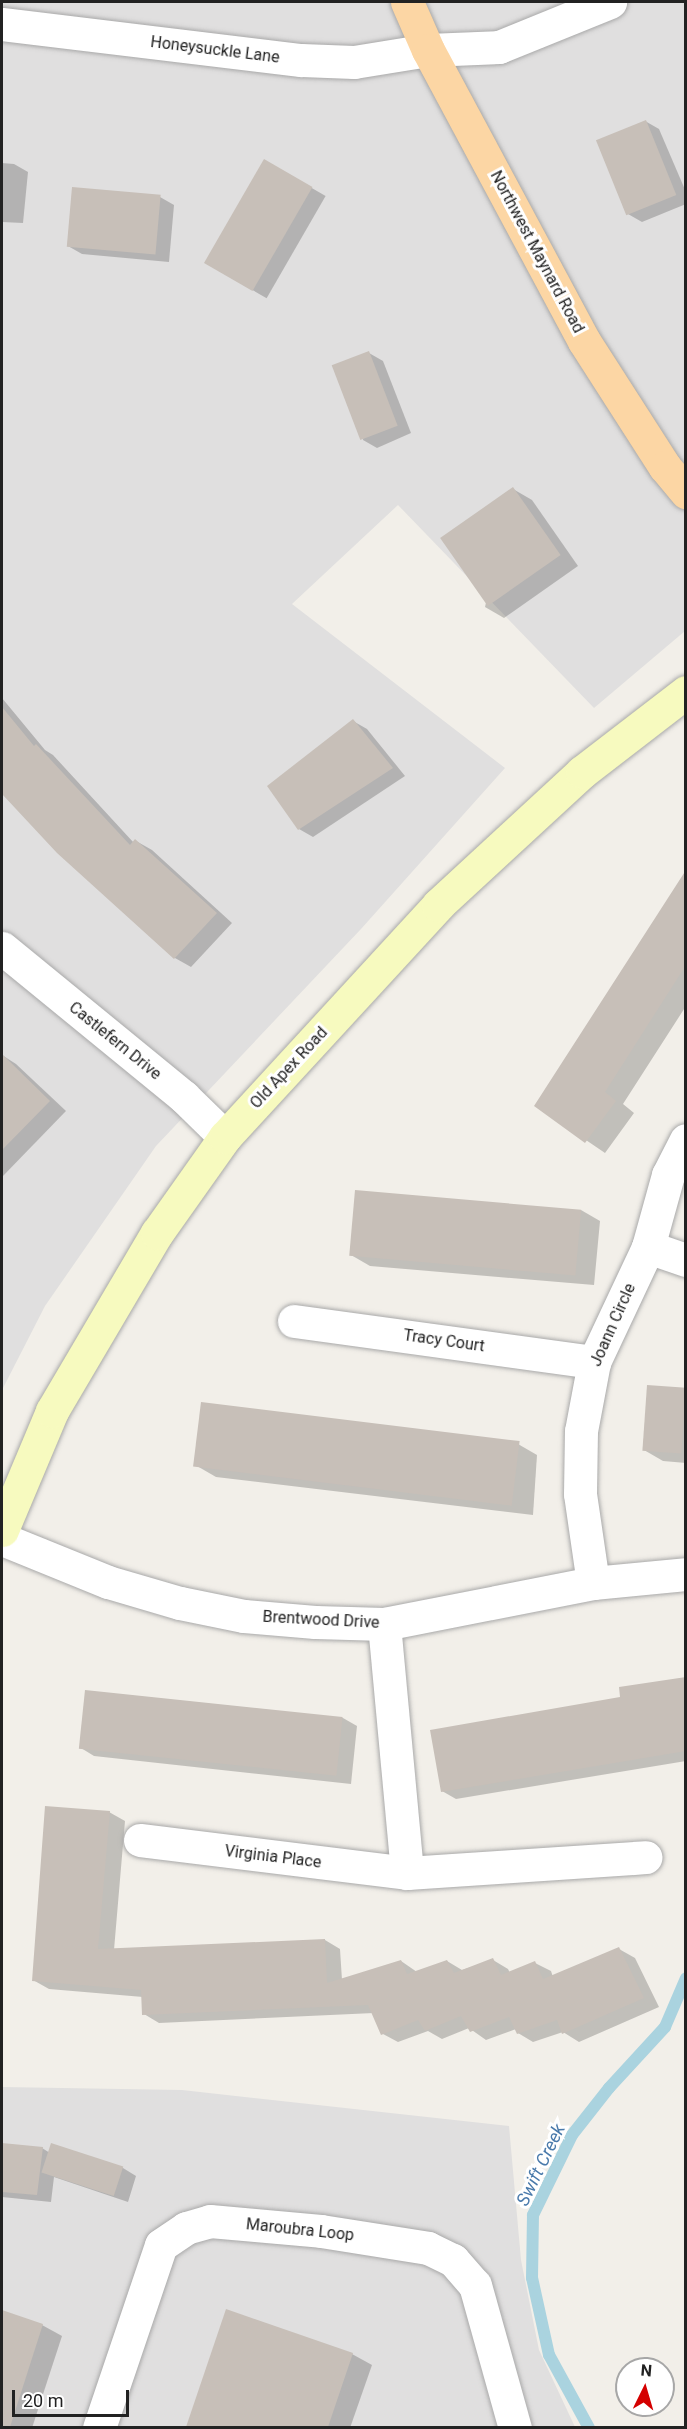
<!DOCTYPE html>
<style>
body{margin:0}
#map{position:relative;width:687px;height:2429px;overflow:hidden;background:#f2efe9;font-family:Roboto,sans-serif}
div>[style]{position:absolute}
.residential>*{inset:0;background:#e0dfdf}
.shadow>*{inset:0;background:#0003;transform-origin:0 0}
.stream>*{height:12px;margin:-6px;padding:0 6px;transform-origin:6px;border-radius:6px;background:#aad3df}
.building>*{inset:0;background:#c7bfb8;transform-origin:0 0}
.roads{filter:drop-shadow(0 0 2px #a9a9a9) drop-shadow(0 0 2px #a9a9a9)}
.street>*{height:33px;margin:-16.5px;padding:0 16.5px;transform-origin:16.5px;border-radius:16.5px;background:#fff}
.secondary>*{height:33px;margin:-16.5px;padding:0 16.5px;transform-origin:16.5px;border-radius:16.5px;background:#f7fabf}
.primary>*{height:33px;margin:-16.5px;padding:0 16.5px;transform-origin:16.5px;border-radius:16.5px;background:#fcd6a4}
span{translate:-50% -50%;white-space:nowrap;text-align:center;line-height:1.15;-webkit-text-stroke:6px #fff;paint-order:stroke}
.street-label{font-size:16px;color:#222}
.water-label{font-size:18px;color:#4a7aab;font-style:italic}
.frame{position:absolute;inset:0;border:3px solid #222;pointer-events:none}
.north{position:absolute;left:615px;top:2357px;width:60px;height:60px;box-sizing:border-box;background:#fff;border:2px solid #a7a7a7;border-radius:50%;rotate:5deg;font-size:16px;font-weight:700;line-height:24px;text-align:center;color:#222}
.north::after{content:'';display:block;margin:auto;width:21px;height:27px;background:#d40000;clip-path:polygon(50% 0,100% 100%,50% 72%,0 100%)}
.scale{position:absolute;left:12px;top:2390px;width:117px;height:27px;box-sizing:border-box;border:3px solid #222;border-top:0;padding-left:8px;font-size:18px;line-height:21px;white-space:nowrap;color:#222;-webkit-text-stroke:4px #fff;paint-order:stroke}
</style>
<div id="map">
<div class="residential">
<div style="clip-path:polygon(2px 2px,685px 2px,685px 631px,594px 708px,398px 505px,292px 604px,505px 768px,361px 929px,156px 1146px,45px 1306px,2px 1390px)"></div>
<div style="clip-path:polygon(2px 2087px,182px 2090px,509px 2126px,521px 2260px,539px 2350px,575px 2427px,2px 2428px)"></div>
</div>
<div class="shadow">
<div style="clip-path:polygon(645px 121px,659px 129px,686px 192px,686px 204px,642px 222px,628px 214px)"></div>
<div style="left:265px;top:161px;width:70px;height:118px;rotate:30deg"></div>
<div style="clip-path:polygon(2px 163px,14px 164px,28px 172px,23px 223px,2px 222px)"></div>
<div style="clip-path:polygon(160px 197px,174px 205px,169px 262px,82px 254px,68px 246px)"></div>
<div style="clip-path:polygon(369px 353px,383px 361px,411px 433px,377px 448px,363px 440px)"></div>
<div style="clip-path:polygon(513px 489px,532px 500px,578px 566px,504px 618px,485px 607px)"></div>
<div style="clip-path:polygon(2px 698px,45px 750px,53px 755px,134px 843px,136px 841px,152px 850px,232px 923px,191px 967px,175px 958px,58px 852px,2px 792px)"></div>
<div style="clip-path:polygon(353px 721px,367px 729px,405px 776px,313px 837px,299px 829px)"></div>
<div style="clip-path:polygon(686px 873px,686px 1006px,623px 1104px,634px 1113px,605px 1153px,536px 1106px)"></div>
<div style="clip-path:polygon(2px 1055px,16px 1064px,66px 1111px,2px 1177px)"></div>
<div style="clip-path:polygon(581px 1210px,600px 1221px,594px 1285px,370px 1266px,351px 1255px)"></div>
<div style="clip-path:polygon(686px 1389px,686px 1463px,663px 1461px,644px 1450px)"></div>
<div style="clip-path:polygon(518px 1444px,537px 1455px,533px 1515px,216px 1477px,197px 1466px)"></div>
<div style="clip-path:polygon(686px 1678px,686px 1761px,456px 1799px,442px 1791px,622px 1699px)"></div>
<div style="clip-path:polygon(87px 1691px,343px 1718px,357px 1726px,351px 1784px,94px 1756px,81px 1748px)"></div>
<div style="clip-path:polygon(109px 1812px,125px 1821px,114px 1950px,325px 1940px,340px 1949px,342px 1980px,401px 1961px,417px 1972px,447px 1961px,462px 1970px,493px 1960px,508px 1969px,510px 1973px,535px 1963px,551px 1971px,553px 1977px,619px 1949px,635px 1958px,659px 2007px,579px 2042px,563px 2032px,533px 2042px,518px 2033px,516px 2029px,486px 2040px,469px 2028px,442px 2039px,428px 2031px,398px 2042px,383px 2034px,374px 2013px,159px 2023px,144px 2014px,143px 1997px,49px 1989px,33px 1980px)"></div>
<div style="clip-path:polygon(2px 2144px,42px 2148px,50px 2153px,123px 2168px,136px 2176px,128px 2202px,54px 2177px,51px 2202px,2px 2197px)"></div>
<div style="clip-path:polygon(227px 2311px,352px 2354px,372px 2365px,350px 2428px,188px 2428px)"></div>
<div style="clip-path:polygon(2px 2312px,42px 2325px,62px 2336px,32px 2428px,2px 2428px)"></div>
</div>
<div class="stream">
<div style="left:589px;top:2428px;width:83px;rotate:-118.7deg"></div>
<div style="left:549px;top:2355px;width:79px;rotate:-102.4deg"></div>
<div style="left:532px;top:2278px;width:63px;rotate:-89.1deg"></div>
<div style="left:533px;top:2215px;width:89px;rotate:-64deg"></div>
<div style="left:572px;top:2135px;width:60px;rotate:-51.8deg"></div>
<div style="left:609px;top:2088px;width:83px;rotate:-47.4deg"></div>
<div style="left:665px;top:2027px;width:53px;rotate:-66.8deg"></div>
</div>
<div class="building">
<div style="left:646px;top:120px;width:81px;height:54px;rotate:68deg"></div>
<div style="left:264px;top:159px;width:56px;height:120px;rotate:30deg"></div>
<div style="left:72px;top:187px;width:89px;height:60px;rotate:5deg"></div>
<div style="left:369px;top:351px;width:80px;height:40px;rotate:69deg"></div>
<div style="left:513px;top:487px;width:83px;height:89px;rotate:55deg"></div>
<div style="clip-path:polygon(2px 707px,34px 746px,36px 744px,130px 845px,135px 839px,217px 913px,174px 959px,57px 853px,2px 794px)"></div>
<div style="clip-path:polygon(353px 719px,393px 768px,298px 830px,267px 786px)"></div>
<div style="clip-path:polygon(686px 870px,686px 965px,605px 1092px,616px 1101px,585px 1143px,534px 1106px)"></div>
<div style="clip-path:polygon(2px 1054px,50px 1101px,2px 1150px)"></div>
<div style="left:355px;top:1190px;width:227px;height:66px;rotate:5deg"></div>
<div style="left:647px;top:1385px;width:39px;height:66px;rotate:4deg"></div>
<div style="left:201px;top:1402px;width:321px;height:65px;rotate:7deg"></div>
<div style="clip-path:polygon(686px 1677px,686px 1751px,441px 1792px,430px 1730px,620px 1697px,619px 1687px)"></div>
<div style="left:85px;top:1690px;width:259px;height:59px;rotate:6deg"></div>
<div style="clip-path:polygon(45px 1806px,110px 1811px,98px 1949px,325px 1939px,327px 1983px,401px 1960px,407px 1974px,447px 1960px,454px 1973px,493px 1958px,501px 1975px,535px 1961px,543px 1979px,619px 1947px,644px 1998px,562px 2034px,557px 2020px,517px 2034px,509px 2017px,470px 2032px,461px 2016px,425px 2031px,418px 2020px,381px 2035px,368px 2005px,142px 2015px,141px 1990px,32px 1981px)"></div>
<div style="clip-path:polygon(2px 2143px,43px 2147px,37px 2195px,2px 2192px)"></div>
<div style="left:51px;top:2143px;width:76px;height:31px;rotate:18deg"></div>
<div style="clip-path:polygon(226px 2309px,353px 2353px,328px 2427px,186px 2427px)"></div>
<div style="clip-path:polygon(2px 2310px,43px 2324px,10px 2427px,2px 2427px)"></div>
</div>
<div class="roads">
<div class="street">
<div style="left:2px;top:24px;width:301px;rotate:6.9deg"></div>
<div style="left:301px;top:60px;width:53px;rotate:2.2deg"></div>
<div style="left:354px;top:62px;width:75px;rotate:-9.2deg"></div>
<div style="left:428px;top:50px;width:71px;rotate:-2.4deg"></div>
<div style="left:499px;top:47px;width:120px;rotate:-22.1deg"></div>
<div style="left:2px;top:948px;width:235px;rotate:39.3deg"></div>
<div style="left:184px;top:1097px;width:57px;rotate:44.3deg"></div>
<div style="left:648px;top:1247px;width:40px;rotate:18.9deg"></div>
<div style="left:294px;top:1321px;width:303px;rotate:7.8deg"></div>
<div style="left:2px;top:1539px;width:114px;rotate:22.1deg"></div>
<div style="left:108px;top:1582px;width:75px;rotate:16.3deg"></div>
<div style="left:180px;top:1603px;width:65px;rotate:11.5deg"></div>
<div style="left:244px;top:1616px;width:71px;rotate:4.8deg"></div>
<div style="left:315px;top:1622px;width:69px;rotate:1.7deg"></div>
<div style="left:384px;top:1624px;width:213px;rotate:-11.1deg"></div>
<div style="left:593px;top:1583px;width:93px;rotate:-5.5deg"></div>
<div style="left:593px;top:1583px;width:90px;rotate:-98.3deg"></div>
<div style="left:580px;top:1494px;width:63px;rotate:-89.1deg"></div>
<div style="left:581px;top:1431px;width:70px;rotate:-79.3deg"></div>
<div style="left:594px;top:1362px;width:127px;rotate:-64.8deg"></div>
<div style="left:648px;top:1247px;width:75px;rotate:-74.5deg"></div>
<div style="left:668px;top:1175px;width:39px;rotate:-63deg"></div>
<div style="left:384px;top:1624px;width:250px;rotate:84.7deg"></div>
<div style="left:140px;top:1840px;width:269px;rotate:7deg"></div>
<div style="left:407px;top:1873px;width:239px;rotate:-3.8deg"></div>
<div style="left:99px;top:2428px;width:193px;rotate:-71.3deg"></div>
<div style="left:161px;top:2245px;width:30px;rotate:-34deg"></div>
<div style="left:186px;top:2228px;width:25px;rotate:-16deg"></div>
<div style="left:210px;top:2221px;width:111px;rotate:5.1deg"></div>
<div style="left:321px;top:2231px;width:108px;rotate:9deg"></div>
<div style="left:428px;top:2248px;width:28px;rotate:26deg"></div>
<div style="left:453px;top:2260px;width:33px;rotate:49deg"></div>
<div style="left:475px;top:2285px;width:148px;rotate:74.4deg"></div>
</div>
<div class="secondary">
<div style="left:2px;top:1530px;width:129px;rotate:-67.2deg"></div>
<div style="left:52px;top:1411px;width:207px;rotate:-59.5deg"></div>
<div style="left:157px;top:1233px;width:118px;rotate:-54.7deg"></div>
<div style="left:225px;top:1137px;width:315px;rotate:-47.4deg"></div>
<div style="left:438px;top:905px;width:196px;rotate:-42.7deg"></div>
<div style="left:582px;top:772px;width:131px;rotate:-37.6deg"></div>
</div>
<div class="primary">
<div style="left:407px;top:2px;width:52px;rotate:66.4deg"></div>
<div style="left:428px;top:50px;width:330px;rotate:61.8deg"></div>
<div style="left:584px;top:341px;width:150px;rotate:57.3deg"></div>
<div style="left:665px;top:467px;width:33px;rotate:50deg"></div>
</div>
</div>
<div class="street-label">
<span style="left:215px;top:50px;rotate:7deg">Honeysuckle Lane</span>
<span style="left:537px;top:252px;rotate:62deg">Northwest Maynard Road</span>
<span style="left:115px;top:1041px;rotate:39deg">Castlefern Drive</span>
<span style="left:289px;top:1068px;rotate:-47deg">Old Apex Road</span>
<span style="left:613px;top:1325px;rotate:-66deg">Joann Circle</span>
<span style="left:444px;top:1341px;rotate:8deg">Tracy Court</span>
<span style="left:321px;top:1620px;rotate:3deg">Brentwood Drive</span>
<span style="left:273px;top:1857px;rotate:7deg">Virginia Place</span>
<span style="left:300px;top:2230px;rotate:6deg">Maroubra Loop</span>
</div>
<div class="water-label">
<span style="left:541px;top:2165px;rotate:-64deg">Swift Creek</span>
</div>
<div class="frame"></div>
<div class="north">N</div>
<div class="scale">20 m</div>
</div>
